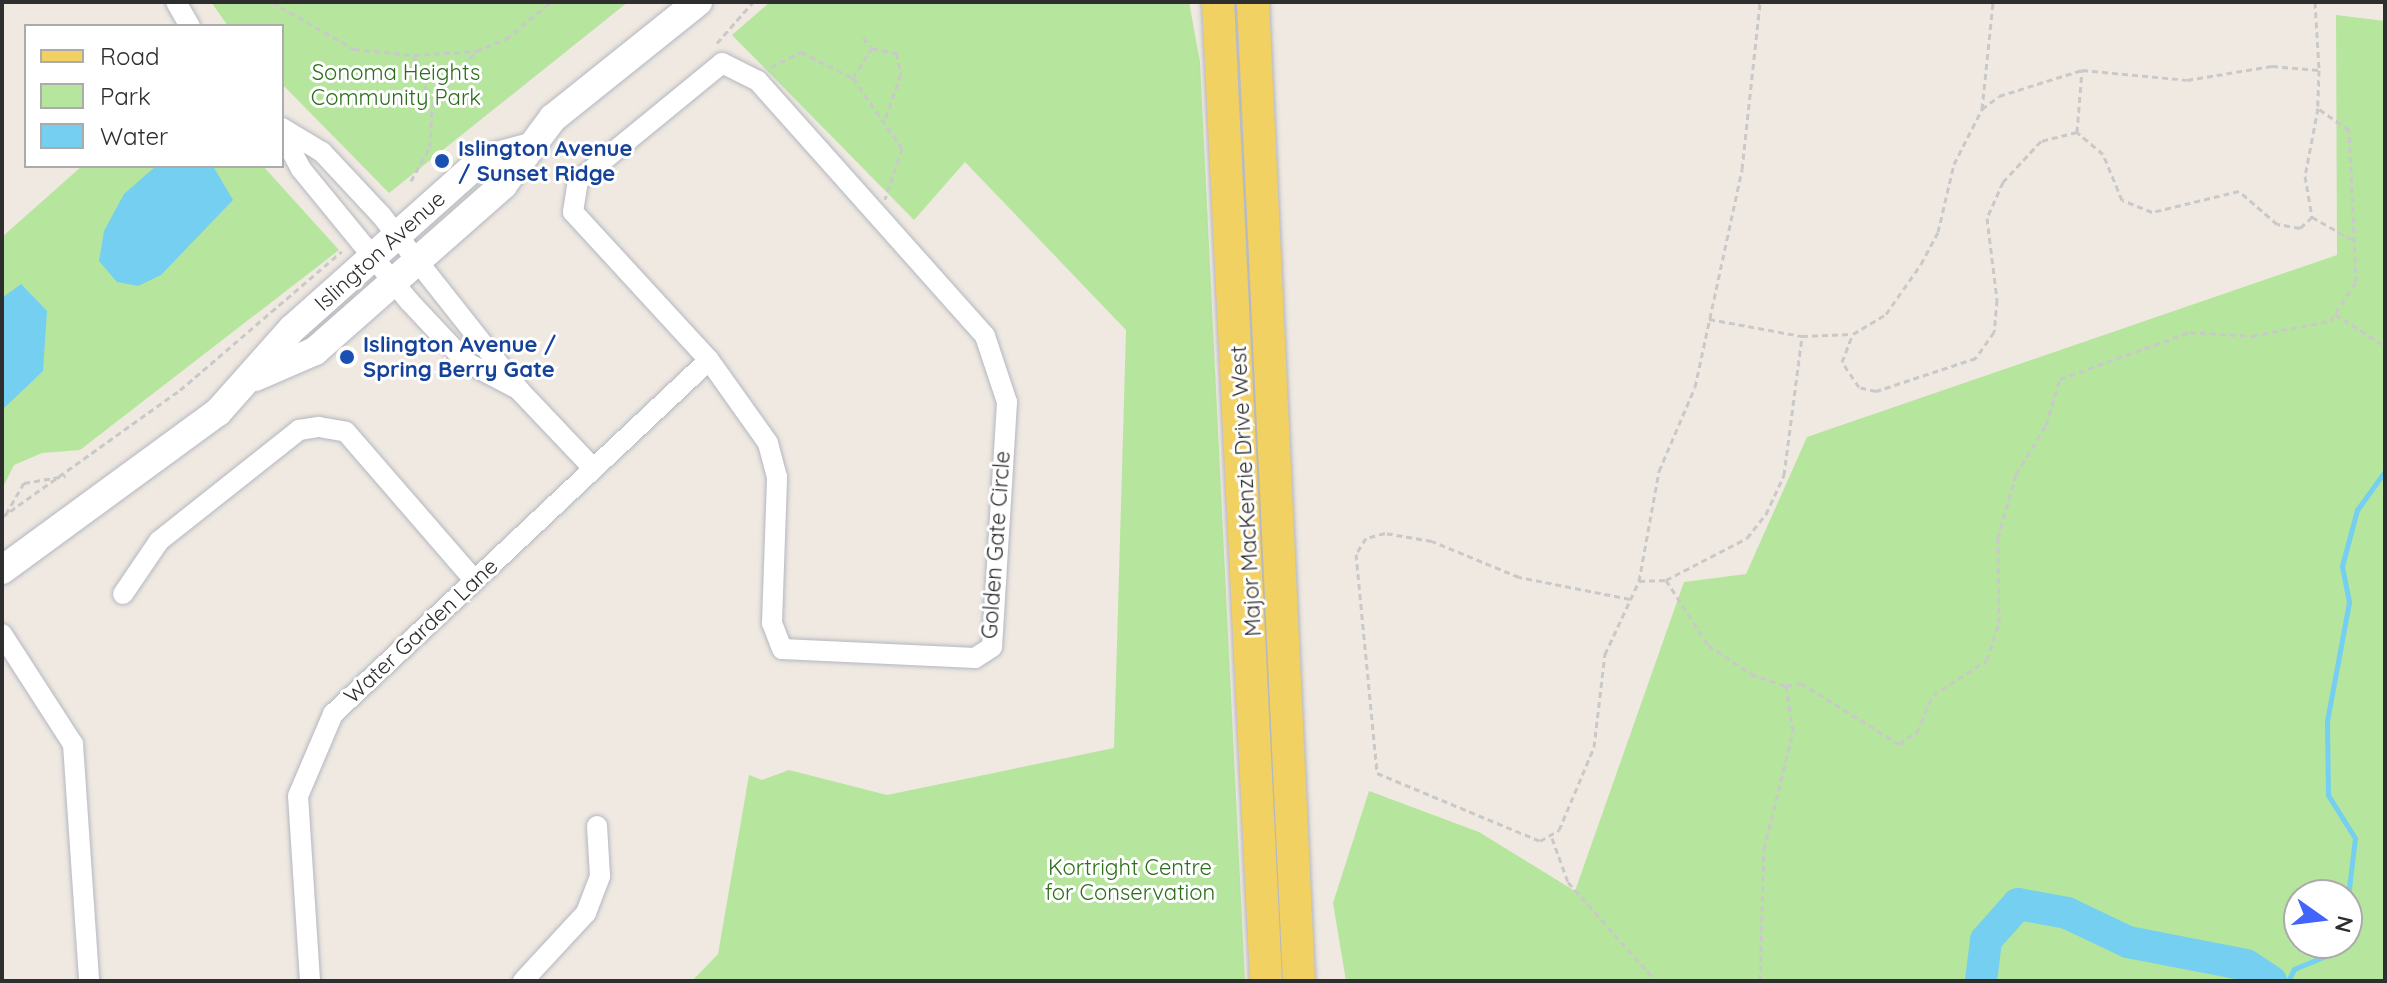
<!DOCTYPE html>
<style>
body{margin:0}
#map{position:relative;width:2387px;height:983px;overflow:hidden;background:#efe9e1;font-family:Quicksand,sans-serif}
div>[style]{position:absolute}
.green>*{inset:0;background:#b6e59e}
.water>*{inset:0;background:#75cff0}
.stream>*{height:5px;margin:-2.5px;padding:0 2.5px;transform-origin:2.5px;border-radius:2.5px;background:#75cff0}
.river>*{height:32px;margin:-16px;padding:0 16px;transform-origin:16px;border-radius:16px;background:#75cff0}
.path>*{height:3px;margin-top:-1.5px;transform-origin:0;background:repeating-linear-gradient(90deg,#c9c9c9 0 6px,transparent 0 10px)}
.roads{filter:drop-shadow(0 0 2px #b4b7c1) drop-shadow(0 0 2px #b4b7c1)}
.street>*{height:20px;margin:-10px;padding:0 10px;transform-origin:10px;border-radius:10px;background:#fff}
.secondary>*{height:28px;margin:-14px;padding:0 14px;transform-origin:14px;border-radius:14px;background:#fff}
.primary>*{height:32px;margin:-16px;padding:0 16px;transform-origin:16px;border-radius:16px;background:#f2d163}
.dots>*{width:22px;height:22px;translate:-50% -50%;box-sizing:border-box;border:4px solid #fff;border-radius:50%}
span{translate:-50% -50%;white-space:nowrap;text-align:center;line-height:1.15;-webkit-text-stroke:6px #fff;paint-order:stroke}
.park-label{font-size:22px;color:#2c6e1b}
.transit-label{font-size:22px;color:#164399;font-weight:700}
.left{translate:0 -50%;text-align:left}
.street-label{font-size:22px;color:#2e2e2e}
.frame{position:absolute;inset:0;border:4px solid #2e2e2e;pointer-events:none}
.legend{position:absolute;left:24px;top:24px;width:260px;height:144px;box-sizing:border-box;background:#fff;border:2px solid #ababab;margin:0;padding:10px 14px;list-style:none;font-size:24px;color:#2e2e2e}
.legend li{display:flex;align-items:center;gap:16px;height:40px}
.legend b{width:40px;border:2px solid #ababab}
.north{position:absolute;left:2283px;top:879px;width:80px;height:80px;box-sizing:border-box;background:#fff;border:2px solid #ababab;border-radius:50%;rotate:104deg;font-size:22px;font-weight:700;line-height:32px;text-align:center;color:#2e2e2e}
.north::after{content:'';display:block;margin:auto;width:28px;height:36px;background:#4264fb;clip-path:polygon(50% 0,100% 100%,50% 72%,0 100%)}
</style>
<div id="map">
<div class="green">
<div style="clip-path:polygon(211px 2px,628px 2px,389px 193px,282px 84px,282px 26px,228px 26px)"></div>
<div style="clip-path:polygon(770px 2px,1189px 2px,1200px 62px,1245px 981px,692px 981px,718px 954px,749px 775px,762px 780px,789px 770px,887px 795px,1114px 748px,1126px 330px,965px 162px,914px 220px,732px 35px)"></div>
<div style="clip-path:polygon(evenodd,2336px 15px,2385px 21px,2385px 981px,1346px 981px,1333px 903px,1369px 791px,1479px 832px,1575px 891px,1684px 582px,1746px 574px,1807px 437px,2337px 255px,2336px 15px,2347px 895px,2347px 943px,2299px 943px,2299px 895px,2347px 895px)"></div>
<div style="clip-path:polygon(82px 166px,263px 166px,339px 250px,80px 450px,42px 453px,14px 465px,2px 489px,2px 237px)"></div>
</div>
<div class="water">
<div style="clip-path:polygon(156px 166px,213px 166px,233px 200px,161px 275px,138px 286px,117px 282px,99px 261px,104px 231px,124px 194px)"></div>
<div style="clip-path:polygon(21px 284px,47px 311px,43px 371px,2px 410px,2px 298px)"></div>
</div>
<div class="stream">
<div style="left:2347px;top:905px;width:67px;rotate:-83.2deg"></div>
<div style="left:2355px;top:838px;width:51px;rotate:-122.1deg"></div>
<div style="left:2328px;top:795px;width:74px;rotate:-90.8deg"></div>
<div style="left:2327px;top:721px;width:121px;rotate:-79.5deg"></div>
<div style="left:2349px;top:602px;width:37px;rotate:-101deg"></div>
<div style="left:2342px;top:566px;width:58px;rotate:-75deg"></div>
<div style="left:2357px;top:510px;width:48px;rotate:-54.3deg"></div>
<div style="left:2288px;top:981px;width:13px;rotate:-63deg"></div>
<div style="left:2294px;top:969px;width:44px;rotate:-22.5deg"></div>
<div style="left:2335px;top:952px;width:9px;rotate:-72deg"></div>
</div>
<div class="river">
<div style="left:1981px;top:981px;width:41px;rotate:-83deg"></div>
<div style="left:1986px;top:940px;width:48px;rotate:-48.4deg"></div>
<div style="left:2018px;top:904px;width:50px;rotate:10.4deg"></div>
<div style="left:2067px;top:913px;width:68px;rotate:25.4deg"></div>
<div style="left:2128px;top:942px;width:120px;rotate:11deg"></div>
<div style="left:2246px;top:965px;width:30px;rotate:33deg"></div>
</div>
<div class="path">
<div style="left:272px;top:2px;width:95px;rotate:29.8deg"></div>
<div style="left:354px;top:49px;width:60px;rotate:5.7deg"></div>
<div style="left:414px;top:55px;width:62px;rotate:-3.7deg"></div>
<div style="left:476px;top:51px;width:32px;rotate:-22deg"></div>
<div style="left:506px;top:39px;width:58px;rotate:-39.4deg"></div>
<div style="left:2315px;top:2px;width:68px;rotate:86.6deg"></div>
<div style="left:2319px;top:70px;width:38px;rotate:92deg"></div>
<div style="left:2318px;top:108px;width:69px;rotate:100.8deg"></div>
<div style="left:2305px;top:176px;width:42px;rotate:80.3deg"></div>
<div style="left:2312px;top:217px;width:16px;rotate:137deg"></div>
<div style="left:2300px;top:228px;width:23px;rotate:-170deg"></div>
<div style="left:2277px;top:224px;width:50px;rotate:-139deg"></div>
<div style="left:2239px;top:191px;width:89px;rotate:166.4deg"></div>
<div style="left:2152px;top:212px;width:32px;rotate:-158deg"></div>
<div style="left:2122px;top:200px;width:50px;rotate:-112.4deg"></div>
<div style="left:2103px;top:154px;width:34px;rotate:-140deg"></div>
<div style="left:2077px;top:132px;width:37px;rotate:166deg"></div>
<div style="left:2041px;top:141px;width:56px;rotate:132.8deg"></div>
<div style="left:2003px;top:182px;width:39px;rotate:114deg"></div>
<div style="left:1987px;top:218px;width:83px;rotate:83deg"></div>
<div style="left:1997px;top:300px;width:32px;rotate:95deg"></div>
<div style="left:1994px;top:332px;width:32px;rotate:125deg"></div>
<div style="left:1976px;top:358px;width:105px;rotate:161.7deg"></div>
<div style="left:1876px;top:391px;width:17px;rotate:-167deg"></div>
<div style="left:1859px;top:387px;width:30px;rotate:-124deg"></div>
<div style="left:1842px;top:362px;width:30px;rotate:-69deg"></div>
<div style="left:1853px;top:334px;width:39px;rotate:-31deg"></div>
<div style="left:1886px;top:314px;width:61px;rotate:-55deg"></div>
<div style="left:1921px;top:264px;width:36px;rotate:-62deg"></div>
<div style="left:1938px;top:232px;width:70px;rotate:-76.8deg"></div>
<div style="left:1954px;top:164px;width:62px;rotate:-63deg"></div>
<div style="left:1982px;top:109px;width:21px;rotate:-37deg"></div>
<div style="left:1999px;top:96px;width:87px;rotate:-17.4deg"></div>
<div style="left:2082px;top:70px;width:105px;rotate:5.4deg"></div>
<div style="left:2187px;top:80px;width:86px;rotate:-9.4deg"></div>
<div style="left:2272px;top:66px;width:47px;rotate:4.9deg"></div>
<div style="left:863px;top:38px;width:12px;rotate:48deg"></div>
<div style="left:717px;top:43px;width:55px;rotate:-48.7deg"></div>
<div style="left:414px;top:57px;width:51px;rotate:69.4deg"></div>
<div style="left:771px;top:67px;width:34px;rotate:-27deg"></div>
<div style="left:801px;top:52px;width:58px;rotate:26.6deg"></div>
<div style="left:853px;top:78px;width:85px;rotate:55deg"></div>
<div style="left:902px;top:148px;width:54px;rotate:108.4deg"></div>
<div style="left:853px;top:78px;width:36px;rotate:-58deg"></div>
<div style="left:872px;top:48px;width:25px;rotate:12deg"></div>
<div style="left:896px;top:53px;width:22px;rotate:77deg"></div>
<div style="left:901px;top:74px;width:49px;rotate:109.2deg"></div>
<div style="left:1982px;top:109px;width:108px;rotate:-84.1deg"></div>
<div style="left:2077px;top:132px;width:62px;rotate:-85.4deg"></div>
<div style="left:411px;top:181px;width:39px;rotate:-61deg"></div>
<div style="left:430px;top:147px;width:42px;rotate:-87.3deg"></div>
<div style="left:432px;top:105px;width:70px;rotate:-50.8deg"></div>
<div style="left:2312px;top:217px;width:47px;rotate:29.3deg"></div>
<div style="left:2335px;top:314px;width:59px;rotate:32.6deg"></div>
<div style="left:1709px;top:319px;width:95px;rotate:10.4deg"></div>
<div style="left:1802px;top:336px;width:50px;rotate:-2.3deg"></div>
<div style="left:6px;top:514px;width:36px;rotate:-60deg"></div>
<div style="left:24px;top:483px;width:42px;rotate:-9.7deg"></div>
<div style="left:2px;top:517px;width:219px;rotate:-35.5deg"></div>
<div style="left:180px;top:390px;width:213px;rotate:-40.6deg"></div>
<div style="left:1666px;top:580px;width:77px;rotate:57.1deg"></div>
<div style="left:1708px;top:645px;width:52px;rotate:34deg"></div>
<div style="left:1751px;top:674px;width:37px;rotate:19deg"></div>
<div style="left:1639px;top:581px;width:27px;rotate:-2deg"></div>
<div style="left:1666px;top:580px;width:91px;rotate:-27.4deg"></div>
<div style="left:1747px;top:538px;width:31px;rotate:-52deg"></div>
<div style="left:1766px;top:514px;width:43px;rotate:-65.2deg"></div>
<div style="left:1784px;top:475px;width:140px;rotate:-82.6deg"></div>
<div style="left:1630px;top:599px;width:113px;rotate:-168.8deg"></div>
<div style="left:1519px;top:577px;width:94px;rotate:-157.5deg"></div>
<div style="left:1432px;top:541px;width:48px;rotate:-170.3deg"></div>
<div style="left:1385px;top:533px;width:20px;rotate:165deg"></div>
<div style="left:1366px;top:538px;width:19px;rotate:122deg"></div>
<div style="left:1356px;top:554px;width:220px;rotate:84.5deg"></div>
<div style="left:1377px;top:773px;width:177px;rotate:22.6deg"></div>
<div style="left:1540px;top:841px;width:22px;rotate:-30deg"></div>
<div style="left:1559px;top:830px;width:90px;rotate:-67.1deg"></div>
<div style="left:1594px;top:747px;width:94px;rotate:-83.3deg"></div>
<div style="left:1605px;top:654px;width:81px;rotate:-65deg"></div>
<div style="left:1639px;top:581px;width:112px;rotate:-79.7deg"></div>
<div style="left:1659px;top:471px;width:91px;rotate:-66.8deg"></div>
<div style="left:1695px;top:387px;width:223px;rotate:-77.8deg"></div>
<div style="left:1742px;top:169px;width:168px;rotate:-83.8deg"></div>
<div style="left:1552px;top:838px;width:47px;rotate:70deg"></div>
<div style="left:1568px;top:882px;width:132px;rotate:48.4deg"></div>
<div style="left:1760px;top:981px;width:132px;rotate:-88.3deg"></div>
<div style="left:1764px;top:849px;width:122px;rotate:-76.2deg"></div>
<div style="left:1793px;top:731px;width:46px;rotate:-98.8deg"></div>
<div style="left:1786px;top:686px;width:15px;rotate:-11deg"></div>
<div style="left:1801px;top:683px;width:115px;rotate:31.9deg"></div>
<div style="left:1899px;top:744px;width:22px;rotate:-34deg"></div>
<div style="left:1917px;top:732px;width:40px;rotate:-66.6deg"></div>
<div style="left:1933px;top:695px;width:64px;rotate:-32.9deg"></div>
<div style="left:1987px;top:660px;width:39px;rotate:-72deg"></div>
<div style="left:1999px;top:623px;width:85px;rotate:-90.7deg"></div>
<div style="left:1998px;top:538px;width:66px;rotate:-74.3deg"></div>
<div style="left:2016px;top:474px;width:57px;rotate:-58.5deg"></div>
<div style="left:2046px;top:425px;width:48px;rotate:-73.1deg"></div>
<div style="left:2060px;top:379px;width:138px;rotate:-19.9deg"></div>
<div style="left:2190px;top:332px;width:62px;rotate:3.7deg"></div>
<div style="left:2252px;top:336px;width:79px;rotate:-10.9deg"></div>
<div style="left:2330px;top:321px;width:47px;rotate:-56.3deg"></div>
<div style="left:2356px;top:282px;width:152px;rotate:-92.6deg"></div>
<div style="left:2349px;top:130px;width:38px;rotate:-145deg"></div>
</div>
<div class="roads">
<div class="street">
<div style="left:176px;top:2px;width:28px;rotate:60deg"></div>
<div style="left:722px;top:63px;width:40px;rotate:26.6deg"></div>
<div style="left:758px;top:81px;width:341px;rotate:48.3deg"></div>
<div style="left:985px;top:336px;width:70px;rotate:71.6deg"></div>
<div style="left:1007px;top:402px;width:245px;rotate:93.5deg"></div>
<div style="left:992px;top:647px;width:20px;rotate:147deg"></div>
<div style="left:975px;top:658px;width:193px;rotate:-177.3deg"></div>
<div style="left:782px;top:649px;width:28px;rotate:-111deg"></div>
<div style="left:772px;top:623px;width:146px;rotate:-88deg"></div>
<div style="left:777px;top:477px;width:35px;rotate:-105deg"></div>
<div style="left:768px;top:443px;width:102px;rotate:-125.4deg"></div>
<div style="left:709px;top:360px;width:201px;rotate:-132.6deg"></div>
<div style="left:573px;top:212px;width:31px;rotate:-81deg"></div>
<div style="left:578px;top:181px;width:186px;rotate:-39.3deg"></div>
<div style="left:282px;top:128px;width:47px;rotate:31deg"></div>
<div style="left:322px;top:152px;width:86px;rotate:46.9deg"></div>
<div style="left:381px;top:215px;width:223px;rotate:51.7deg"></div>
<div style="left:519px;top:390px;width:108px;rotate:46.5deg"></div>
<div style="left:282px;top:133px;width:41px;rotate:62.2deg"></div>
<div style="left:301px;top:169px;width:171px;rotate:50.7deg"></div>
<div style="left:409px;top:301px;width:83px;rotate:46.9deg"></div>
<div style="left:466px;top:362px;width:56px;rotate:27.5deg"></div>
<div style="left:123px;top:594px;width:64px;rotate:-55.8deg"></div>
<div style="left:159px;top:541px;width:179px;rotate:-38.4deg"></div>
<div style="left:299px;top:430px;width:20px;rotate:-9deg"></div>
<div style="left:319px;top:427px;width:27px;rotate:10deg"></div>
<div style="left:346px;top:432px;width:197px;rotate:49.1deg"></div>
<div style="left:2px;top:634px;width:131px;rotate:57.2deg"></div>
<div style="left:73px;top:744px;width:238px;rotate:86.1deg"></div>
<div style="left:310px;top:981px;width:185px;rotate:-93.7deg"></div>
<div style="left:298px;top:796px;width:89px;rotate:-66.9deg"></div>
<div style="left:333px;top:714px;width:516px;rotate:-43.27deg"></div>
<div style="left:523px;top:981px;width:93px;rotate:-47.2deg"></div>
<div style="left:586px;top:913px;width:40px;rotate:-69deg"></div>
<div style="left:600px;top:876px;width:50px;rotate:-93.4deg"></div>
</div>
<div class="secondary">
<div style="left:255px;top:377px;width:65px;rotate:-23.4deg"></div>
<div style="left:315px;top:351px;width:251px;rotate:-41.4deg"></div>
<div style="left:503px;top:185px;width:84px;rotate:-53.3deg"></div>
<div style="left:553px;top:118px;width:186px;rotate:-38.7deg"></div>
<div style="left:2px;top:570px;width:268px;rotate:-36.2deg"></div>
<div style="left:218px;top:412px;width:111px;rotate:-48.3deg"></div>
<div style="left:292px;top:329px;width:254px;rotate:-41.7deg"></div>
<div style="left:482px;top:160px;width:50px;rotate:-15.2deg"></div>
</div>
<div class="primary">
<div style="left:1218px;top:2px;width:980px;rotate:87.19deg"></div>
<div style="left:1253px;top:2px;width:980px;rotate:87.31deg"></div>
</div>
</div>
<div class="dots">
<div style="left:442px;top:161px;background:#1a4fb4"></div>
<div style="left:347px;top:357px;background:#1a4fb4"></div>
</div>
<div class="park-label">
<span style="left:396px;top:85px">Sonoma Heights<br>Community Park</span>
<span style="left:1130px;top:880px">Kortright Centre<br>for Conservation</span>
</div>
<div class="transit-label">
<span class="left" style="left:458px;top:161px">Islington Avenue<br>/ Sunset Ridge</span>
<span class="left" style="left:363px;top:357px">Islington Avenue /<br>Spring Berry Gate</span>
</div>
<div class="street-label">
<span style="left:380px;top:251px;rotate:-42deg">Islington Avenue</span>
<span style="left:1246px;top:491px;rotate:-93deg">Major MacKenzie Drive West</span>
<span style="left:996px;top:545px;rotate:-86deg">Golden Gate Circle</span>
<span style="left:421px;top:631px;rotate:-43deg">Water Garden Lane</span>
</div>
<div class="frame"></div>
<ul class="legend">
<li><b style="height:10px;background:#f2d163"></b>Road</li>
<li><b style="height:22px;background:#b6e59e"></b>Park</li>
<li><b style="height:22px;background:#75cff0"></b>Water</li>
</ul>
<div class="north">N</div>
</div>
